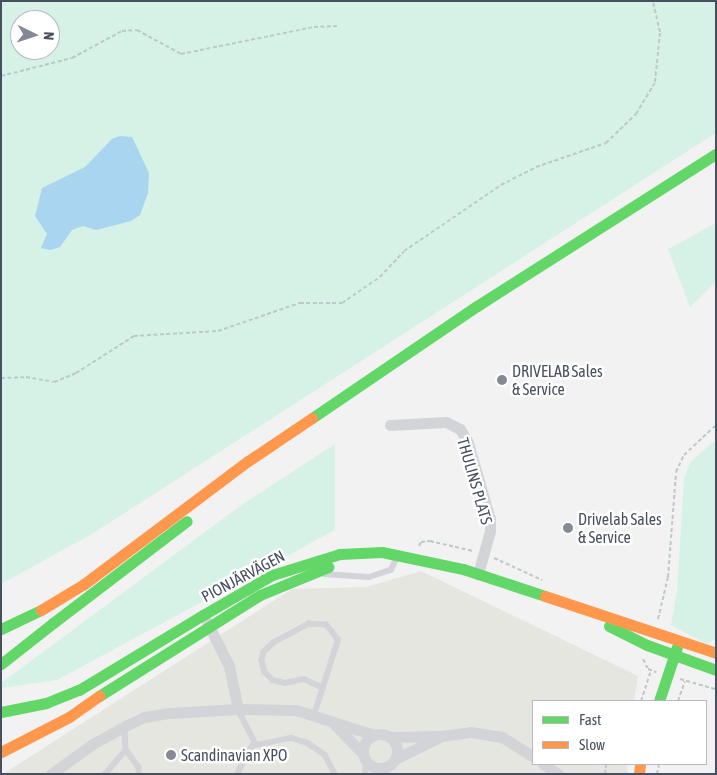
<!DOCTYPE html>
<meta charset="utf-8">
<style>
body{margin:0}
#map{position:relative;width:717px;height:775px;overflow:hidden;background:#f3f2f2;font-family:"Asap Condensed",sans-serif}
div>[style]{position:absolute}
.commercial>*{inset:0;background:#e6e6e0}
.green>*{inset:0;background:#d6f2e6}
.water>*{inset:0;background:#a9d5f1}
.path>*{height:2px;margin-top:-1px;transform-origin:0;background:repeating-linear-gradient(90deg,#bdc9c8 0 4px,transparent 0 6.5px)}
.lane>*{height:5.5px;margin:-2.75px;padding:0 2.75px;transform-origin:2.75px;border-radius:2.75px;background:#d3d4d8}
.street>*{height:11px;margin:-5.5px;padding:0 5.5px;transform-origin:5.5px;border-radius:5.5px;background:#d3d4d8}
.street>.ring{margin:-5.5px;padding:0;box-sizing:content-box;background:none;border:11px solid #d3d4d8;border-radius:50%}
.fast>*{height:11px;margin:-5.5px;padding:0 5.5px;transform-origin:5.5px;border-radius:5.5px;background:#63d668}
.slow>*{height:11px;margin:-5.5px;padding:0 5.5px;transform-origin:5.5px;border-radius:5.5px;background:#ff974d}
.dots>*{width:14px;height:14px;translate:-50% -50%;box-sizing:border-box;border:2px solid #fff;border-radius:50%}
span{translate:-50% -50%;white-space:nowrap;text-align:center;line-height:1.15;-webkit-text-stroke:5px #fff;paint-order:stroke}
.poi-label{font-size:16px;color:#485060}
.left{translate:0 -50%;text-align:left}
.street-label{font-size:16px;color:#485060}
.frame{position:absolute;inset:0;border:2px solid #485060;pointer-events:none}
.legend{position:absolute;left:532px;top:700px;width:175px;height:65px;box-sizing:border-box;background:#fff;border:1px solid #b6b9bf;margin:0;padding:6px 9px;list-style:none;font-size:15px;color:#485060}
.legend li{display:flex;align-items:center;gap:10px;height:25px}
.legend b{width:25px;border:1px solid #b6b9bf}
.north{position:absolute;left:10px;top:10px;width:50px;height:50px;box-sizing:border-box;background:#fff;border:1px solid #b6b9bf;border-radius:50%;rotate:94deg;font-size:14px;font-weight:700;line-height:20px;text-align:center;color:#485060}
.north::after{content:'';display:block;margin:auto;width:18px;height:22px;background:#848993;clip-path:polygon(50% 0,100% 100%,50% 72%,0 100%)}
</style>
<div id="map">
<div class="commercial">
<div style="clip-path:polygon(421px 571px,638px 676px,634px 701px,533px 701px,533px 764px,627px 764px,628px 774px,3px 774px,292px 589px,366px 587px)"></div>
</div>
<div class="green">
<div style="clip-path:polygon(evenodd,1px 1px,716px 1px,716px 133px,92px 534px,1px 584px,1px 1px,20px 20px,50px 20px,50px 50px,20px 50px,20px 20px)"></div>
<div style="clip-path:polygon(716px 223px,716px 281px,690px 307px,668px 249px)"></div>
<div style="clip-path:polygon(712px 443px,716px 443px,716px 639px,707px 644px,671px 625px,677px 591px,684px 478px,691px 461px)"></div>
<div style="clip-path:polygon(335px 444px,335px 530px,57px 680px,1px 688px,1px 683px,240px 506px)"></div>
</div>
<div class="water">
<div style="clip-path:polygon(120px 136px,132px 137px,149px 173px,148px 193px,140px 215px,131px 221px,96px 230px,83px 226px,72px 230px,60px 247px,50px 250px,41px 248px,47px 234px,35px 216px,42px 188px,85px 167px,112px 139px)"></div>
</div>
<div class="path">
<div style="left:1px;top:76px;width:73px;rotate:-14.2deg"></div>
<div style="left:72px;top:58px;width:57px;rotate:-28.4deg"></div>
<div style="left:122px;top:31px;width:15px;rotate:-4deg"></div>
<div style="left:137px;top:30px;width:50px;rotate:28.6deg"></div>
<div style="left:181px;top:54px;width:136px;rotate:-11.5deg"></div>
<div style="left:314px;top:27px;width:26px;rotate:-2deg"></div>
<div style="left:1px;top:378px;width:25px;rotate:-2deg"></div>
<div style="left:26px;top:377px;width:28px;rotate:10deg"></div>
<div style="left:54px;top:382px;width:24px;rotate:-22deg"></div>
<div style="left:76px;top:373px;width:69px;rotate:-32.5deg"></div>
<div style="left:134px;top:336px;width:84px;rotate:-3.4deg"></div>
<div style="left:218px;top:331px;width:87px;rotate:-18.9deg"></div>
<div style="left:300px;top:303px;width:42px"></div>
<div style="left:342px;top:303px;width:46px;rotate:-34.4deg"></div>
<div style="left:380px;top:277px;width:35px;rotate:-47deg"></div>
<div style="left:404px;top:251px;width:117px;rotate:-34.2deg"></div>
<div style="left:501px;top:185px;width:39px;rotate:-27deg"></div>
<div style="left:536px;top:167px;width:74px;rotate:-18.9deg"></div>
<div style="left:606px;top:143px;width:42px;rotate:-44deg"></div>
<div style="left:636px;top:114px;width:37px;rotate:-59deg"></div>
<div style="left:655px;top:82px;width:50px;rotate:-84.3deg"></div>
<div style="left:660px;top:32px;width:32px;rotate:-103deg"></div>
<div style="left:419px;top:546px;width:4px;rotate:-63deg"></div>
<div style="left:421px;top:542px;width:9px;rotate:-6deg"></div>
<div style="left:430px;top:541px;width:44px;rotate:13.1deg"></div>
<div style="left:494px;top:558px;width:53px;rotate:24.6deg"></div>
<div style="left:658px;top:619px;width:43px;rotate:-76.6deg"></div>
<div style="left:668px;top:577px;width:105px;rotate:-85.6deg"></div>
<div style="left:676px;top:472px;width:19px;rotate:-65deg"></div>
<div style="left:684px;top:455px;width:44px;rotate:-43.2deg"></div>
<div style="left:643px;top:659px;width:11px;rotate:63deg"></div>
<div style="left:648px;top:669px;width:9px;rotate:21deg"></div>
<div style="left:680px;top:679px;width:37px;rotate:16deg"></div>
<div style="left:641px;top:701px;width:32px;rotate:-72deg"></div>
<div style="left:678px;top:701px;width:21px;rotate:-71deg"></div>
<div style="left:605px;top:774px;width:10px;rotate:-84deg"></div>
<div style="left:657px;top:774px;width:10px;rotate:-79deg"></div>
</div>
<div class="lane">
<div style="left:324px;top:574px;width:45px;rotate:3.8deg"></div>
<div style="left:369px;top:577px;width:23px;rotate:-18deg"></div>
<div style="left:391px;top:570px;width:14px;rotate:-65deg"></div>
<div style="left:238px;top:709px;width:39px;rotate:63deg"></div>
<div style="left:314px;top:715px;width:79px;rotate:-72.3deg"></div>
<div style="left:338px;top:640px;width:10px;rotate:-127deg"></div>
<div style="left:332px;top:632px;width:9px;rotate:-131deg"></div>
<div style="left:326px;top:625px;width:17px;rotate:-177deg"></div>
<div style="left:309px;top:624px;width:40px;rotate:152deg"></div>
<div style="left:274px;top:643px;width:13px;rotate:138deg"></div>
<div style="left:264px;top:652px;width:9px;rotate:103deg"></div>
<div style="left:262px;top:661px;width:11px;rotate:75deg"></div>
<div style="left:265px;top:672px;width:11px;rotate:45deg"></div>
<div style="left:273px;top:680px;width:12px;rotate:14deg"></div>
<div style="left:285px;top:683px;width:19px;rotate:-12deg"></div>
<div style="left:304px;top:679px;width:21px;rotate:25deg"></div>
<div style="left:125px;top:726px;width:24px;rotate:88deg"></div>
<div style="left:126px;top:750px;width:21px;rotate:53deg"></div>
<div style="left:139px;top:767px;width:7px;rotate:90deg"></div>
<div style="left:105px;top:774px;width:32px;rotate:-49deg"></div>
<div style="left:237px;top:774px;width:32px;rotate:-62deg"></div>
<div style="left:252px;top:746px;width:40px;rotate:-12deg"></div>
<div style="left:291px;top:738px;width:18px;rotate:16deg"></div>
<div style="left:308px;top:743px;width:21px;rotate:35deg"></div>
<div style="left:325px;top:755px;width:21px;rotate:62deg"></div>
<div style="left:365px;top:774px;width:14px;rotate:-86deg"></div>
<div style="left:385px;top:774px;width:12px;rotate:-59deg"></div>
</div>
<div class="street">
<div style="left:390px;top:425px;width:56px;rotate:-3.1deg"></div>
<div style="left:446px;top:422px;width:16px;rotate:27deg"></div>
<div style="left:460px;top:429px;width:16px;rotate:60deg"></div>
<div style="left:468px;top:443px;width:79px;rotate:73.9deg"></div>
<div style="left:490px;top:519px;width:12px;rotate:90deg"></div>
<div style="left:490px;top:531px;width:45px;rotate:105.6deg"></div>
<div style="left:207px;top:622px;width:49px;rotate:63.4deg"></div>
<div style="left:229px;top:666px;width:44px;rotate:78.2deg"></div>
<div style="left:335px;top:725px;width:40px;rotate:46deg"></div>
<div class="ring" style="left:363px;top:734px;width:23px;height:23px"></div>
<div style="left:390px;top:737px;width:48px;rotate:-1.2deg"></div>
<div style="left:395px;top:759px;width:52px;rotate:-26.1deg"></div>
<div style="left:442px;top:736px;width:28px;rotate:-8deg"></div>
<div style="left:470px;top:732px;width:32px;rotate:9deg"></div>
<div style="left:502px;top:737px;width:36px;rotate:32deg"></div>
<div style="left:543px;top:764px;width:18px;rotate:34deg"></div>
<div style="left:51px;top:774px;width:49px;rotate:-35.9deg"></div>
<div style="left:91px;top:745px;width:39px;rotate:-29deg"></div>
<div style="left:125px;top:726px;width:21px;rotate:-25deg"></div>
<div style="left:144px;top:717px;width:26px;rotate:-9deg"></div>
<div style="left:170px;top:713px;width:68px;rotate:-3.4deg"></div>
<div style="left:238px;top:709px;width:58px;rotate:1deg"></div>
<div style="left:296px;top:710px;width:82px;rotate:17.8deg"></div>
</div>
<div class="fast">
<div style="left:312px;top:418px;width:199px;rotate:-34.2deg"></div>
<div style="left:477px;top:306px;width:283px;rotate:-32.5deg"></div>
<div style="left:203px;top:615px;width:80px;rotate:-30.1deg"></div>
<div style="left:272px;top:575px;width:71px;rotate:-17.2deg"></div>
<div style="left:340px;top:554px;width:42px;rotate:-2.7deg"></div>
<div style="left:382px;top:552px;width:83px;rotate:11.9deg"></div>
<div style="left:463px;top:569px;width:86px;rotate:18.2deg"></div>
<div style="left:53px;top:623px;width:168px;rotate:-37.3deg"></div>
<div style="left:609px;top:626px;width:42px;rotate:26.6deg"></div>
<div style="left:647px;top:645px;width:73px;rotate:19.9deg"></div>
<div style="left:1px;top:629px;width:44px;rotate:-25.4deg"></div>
<div style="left:1px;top:664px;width:66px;rotate:-38.3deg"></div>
<div style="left:99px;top:696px;width:190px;rotate:-32.1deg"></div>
<div style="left:260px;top:595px;width:74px;rotate:-22.4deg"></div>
<div style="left:659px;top:701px;width:57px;rotate:-71.6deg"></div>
<div style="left:1px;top:712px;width:46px;rotate:-11.3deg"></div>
<div style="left:46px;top:703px;width:35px;rotate:-22deg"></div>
<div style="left:79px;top:690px;width:145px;rotate:-31.2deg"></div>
</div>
<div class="slow">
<div style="left:545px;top:596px;width:180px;rotate:18.4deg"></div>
<div style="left:41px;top:610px;width:50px;rotate:-31.2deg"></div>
<div style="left:84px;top:584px;width:205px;rotate:-36.9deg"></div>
<div style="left:248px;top:461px;width:77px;rotate:-33.9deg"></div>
<div style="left:1px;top:752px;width:76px;rotate:-27.2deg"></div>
<div style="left:69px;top:717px;width:37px;rotate:-35deg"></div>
<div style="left:639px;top:774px;width:10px;rotate:-84deg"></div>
</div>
<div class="dots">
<div style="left:502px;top:380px;background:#848993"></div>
<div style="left:568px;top:528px;background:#848993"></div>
<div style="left:171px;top:755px;background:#848993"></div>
</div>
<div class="poi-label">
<span class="left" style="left:512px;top:380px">DRIVELAB Sales<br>&amp; Service</span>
<span class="left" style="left:578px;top:528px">Drivelab Sales<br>&amp; Service</span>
<span class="left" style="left:181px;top:755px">Scandinavian XPO</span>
</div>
<div class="street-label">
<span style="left:475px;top:481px;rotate:74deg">THULINS PLATS</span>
<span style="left:243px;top:576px;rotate:-28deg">PIONJÄRVÄGEN</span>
</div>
<div class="frame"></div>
<ul class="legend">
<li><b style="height:6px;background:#63d668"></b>Fast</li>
<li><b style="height:6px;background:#ff974d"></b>Slow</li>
</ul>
<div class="north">N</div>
</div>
